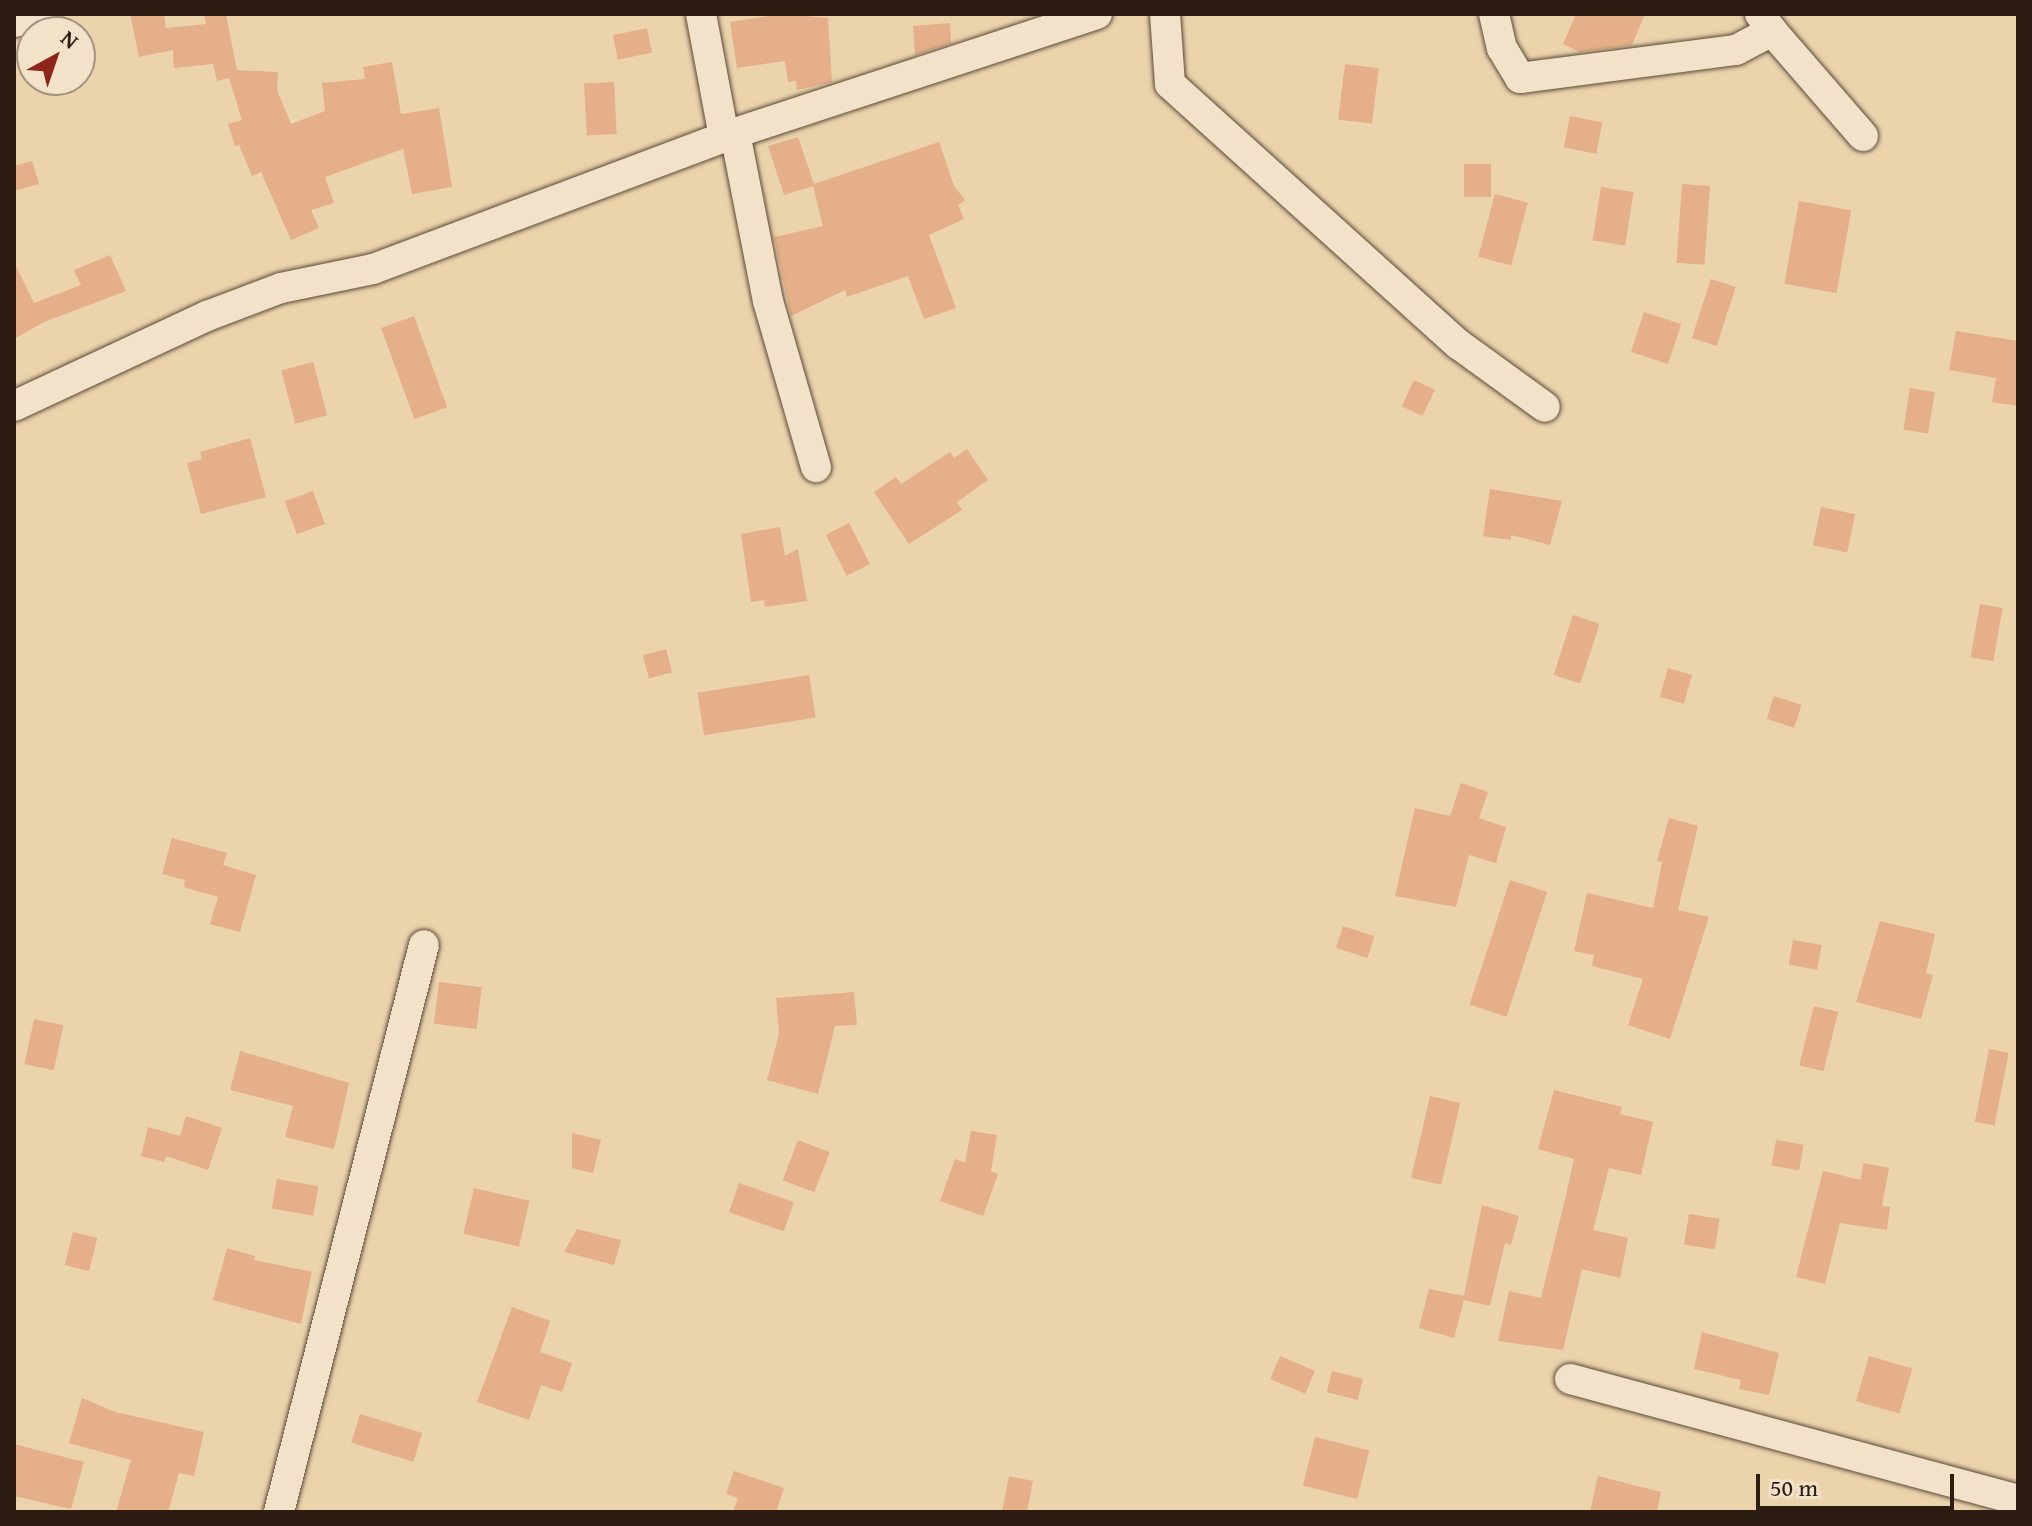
<!DOCTYPE html>
<style>
body{margin:0}
#map{position:relative;width:2032px;height:1526px;overflow:hidden;background:#ebd3ac;font-family:"Gentium Book Plus",serif}
div>[style]{position:absolute}
.building>*{inset:0;background:#e5af89;transform-origin:0 0}
.roads{filter:drop-shadow(0 0 2px #5c4a38) drop-shadow(0 0 2px #5c4a38)}
.street>*{height:30px;margin:-15px;padding:0 15px;transform-origin:15px;border-radius:15px;background:#f2e2c9}
span{translate:-50% -50%;white-space:nowrap;text-align:center;line-height:1.15;-webkit-text-stroke:8px #f2e2c9;paint-order:stroke}
.frame{position:absolute;inset:0;border:16px solid #2c1c12;pointer-events:none}
.north{position:absolute;left:16px;top:16px;width:80px;height:80px;box-sizing:border-box;background:#f2e2c9;border:2px solid #a39380;border-radius:50%;rotate:40deg;font-size:22px;font-weight:700;line-height:32px;text-align:center;color:#2c1c12}
.north::after{content:'';display:block;margin:auto;width:28px;height:36px;background:#8f2418;clip-path:polygon(50% 0,100% 100%,50% 72%,0 100%)}
.scale{position:absolute;left:1756px;top:1474px;width:198px;height:36px;box-sizing:border-box;border:4px solid #2c1c12;border-top:0;padding-left:10px;font-size:24px;line-height:28px;white-space:nowrap;color:#2c1c12;-webkit-text-stroke:6px #f2e2c9;paint-order:stroke}
</style>
<div id="map">
<div class="building">
<div style="clip-path:polygon(130px 14px,164px 14px,166px 28px,206px 24px,204px 14px,226px 14px,237px 70px,278px 72px,277px 90px,291px 124px,325px 111px,322px 83px,365px 79px,363px 67px,392px 62px,401px 114px,439px 108px,452px 187px,412px 194px,403px 149px,325px 177px,334px 203px,311px 210px,319px 228px,291px 240px,261px 172px,252px 176px,239px 145px,235px 146px,228px 124px,242px 120px,229px 78px,217px 81px,213px 64px,174px 68px,173px 50px,139px 57px)"></div>
<div style="clip-path:polygon(782px 14px,828px 18px,832px 82px,797px 90px,796px 81px,788px 82px,785px 61px,737px 68px,730px 22px)"></div>
<div style="clip-path:polygon(1576px 14px,1645px 14px,1632px 45px,1580px 52px,1563px 44px)"></div>
<div style="clip-path:polygon(950px 23px,951px 43px,915px 55px,913px 26px)"></div>
<div style="left:647px;top:28px;width:25px;height:35px;rotate:78deg"></div>
<div style="left:1345px;top:64px;width:34px;height:56px;rotate:7deg"></div>
<div style="left:614px;top:82px;width:52px;height:30px;rotate:87deg"></div>
<div style="left:1570px;top:116px;width:33px;height:32px;rotate:11deg"></div>
<div style="clip-path:polygon(798px 137px,814px 184px,939px 142px,954px 186px,965px 200px,958px 205px,964px 219px,929px 235px,956px 308px,924px 319px,908px 276px,847px 297px,845px 290px,791px 316px,774px 237px,823px 226px,813px 186px,784px 195px,768px 146px)"></div>
<div style="clip-path:polygon(32px 161px,39px 184px,14px 191px,14px 166px)"></div>
<div style="left:1464px;top:164px;width:27px;height:33px"></div>
<div style="left:1682px;top:184px;width:28px;height:79px;rotate:4deg"></div>
<div style="left:1601px;top:187px;width:33px;height:54px;rotate:9deg"></div>
<div style="left:1495px;top:194px;width:34px;height:65px;rotate:15deg"></div>
<div style="left:1799px;top:201px;width:53px;height:84px;rotate:10deg"></div>
<div style="clip-path:polygon(110px 255px,126px 291px,44px 322px,14px 339px,14px 262px,34px 303px,81px 285px,74px 270px)"></div>
<div style="left:1711px;top:279px;width:26px;height:62px;rotate:18deg"></div>
<div style="left:1644px;top:312px;width:39px;height:42px;rotate:18deg"></div>
<div style="left:414px;top:316px;width:97px;height:35px;rotate:70deg"></div>
<div style="clip-path:polygon(1956px 331px,2018px 341px,2018px 406px,1992px 402px,1996px 378px,1949px 370px)"></div>
<div style="left:313px;top:362px;width:55px;height:33px;rotate:75deg"></div>
<div style="left:1414px;top:380px;width:23px;height:29px;rotate:25deg"></div>
<div style="left:1910px;top:388px;width:25px;height:42px;rotate:9deg"></div>
<div style="clip-path:polygon(250px 438px,266px 497px,201px 514px,187px 463px,202px 459px,200px 452px)"></div>
<div style="clip-path:polygon(967px 449px,988px 480px,957px 502px,962px 510px,909px 544px,874px 492px,896px 477px,901px 484px,950px 452px,954px 458px)"></div>
<div style="clip-path:polygon(1490px 489px,1562px 501px,1550px 545px,1511px 535px,1511px 540px,1483px 536px)"></div>
<div style="left:313px;top:491px;width:35px;height:30px;rotate:70deg"></div>
<div style="left:1821px;top:507px;width:35px;height:39px;rotate:12deg"></div>
<div style="left:849px;top:523px;width:46px;height:26px;rotate:63deg"></div>
<div style="clip-path:polygon(780px 527px,785px 556px,798px 549px,807px 601px,765px 607px,764px 600px,751px 602px,741px 534px)"></div>
<div style="left:1980px;top:604px;width:23px;height:54px;rotate:10deg"></div>
<div style="left:1573px;top:615px;width:28px;height:63px;rotate:18deg"></div>
<div style="left:666px;top:649px;width:24px;height:24px;rotate:75deg"></div>
<div style="left:1668px;top:668px;width:25px;height:30px;rotate:16deg"></div>
<div style="left:809px;top:675px;width:43px;height:113px;rotate:81deg"></div>
<div style="left:1774px;top:696px;width:29px;height:24px;rotate:18deg"></div>
<div style="clip-path:polygon(1461px 783px,1488px 792px,1479px 818px,1506px 827px,1496px 863px,1469px 855px,1456px 907px,1395px 896px,1415px 808px,1450px 816px)"></div>
<div style="clip-path:polygon(1669px 818px,1698px 826px,1678px 910px,1709px 917px,1670px 1039px,1628px 1025px,1643px 979px,1592px 966px,1594px 955px,1574px 951px,1587px 893px,1653px 908px,1662px 862px,1657px 861px)"></div>
<div style="clip-path:polygon(172px 838px,227px 853px,223px 865px,256px 875px,240px 932px,210px 924px,218px 897px,184px 887px,185px 880px,162px 874px)"></div>
<div style="left:1510px;top:880px;width:39px;height:131px;rotate:18deg"></div>
<div style="clip-path:polygon(1880px 921px,1935px 934px,1926px 973px,1933px 975px,1921px 1019px,1856px 1002px)"></div>
<div style="left:1343px;top:926px;width:33px;height:23px;rotate:18deg"></div>
<div style="left:1793px;top:940px;width:29px;height:25px;rotate:10deg"></div>
<div style="left:439px;top:982px;width:43px;height:42px;rotate:7deg"></div>
<div style="clip-path:polygon(854px 992px,857px 1025px,835px 1026px,818px 1094px,767px 1080px,779px 1034px,776px 998px)"></div>
<div style="left:1814px;top:1006px;width:25px;height:61px;rotate:14deg"></div>
<div style="left:34px;top:1019px;width:30px;height:46px;rotate:12deg"></div>
<div style="left:1989px;top:1049px;width:20px;height:74px;rotate:11deg"></div>
<div style="clip-path:polygon(240px 1051px,349px 1083px,334px 1149px,285px 1137px,293px 1106px,230px 1090px)"></div>
<div style="clip-path:polygon(1554px 1090px,1622px 1107px,1620px 1114px,1653px 1122px,1641px 1175px,1609px 1168px,1593px 1230px,1628px 1238px,1620px 1278px,1582px 1269px,1563px 1350px,1498px 1341px,1509px 1291px,1541px 1298px,1566px 1195px,1574px 1159px,1538px 1149px)"></div>
<div style="left:1430px;top:1096px;width:31px;height:84px;rotate:13deg"></div>
<div style="clip-path:polygon(186px 1116px,222px 1128px,208px 1170px,166px 1156px,164px 1162px,141px 1156px,148px 1127px,180px 1136px)"></div>
<div style="clip-path:polygon(971px 1131px,997px 1135px,991px 1171px,998px 1174px,983px 1216px,940px 1201px,955px 1159px,965px 1163px)"></div>
<div style="clip-path:polygon(572px 1133px,601px 1140px,593px 1173px,572px 1168px)"></div>
<div style="left:798px;top:1140px;width:34px;height:43px;rotate:21deg"></div>
<div style="left:1776px;top:1140px;width:28px;height:26px;rotate:10deg"></div>
<div style="clip-path:polygon(1863px 1163px,1889px 1168px,1882px 1206px,1890px 1207px,1887px 1230px,1840px 1223px,1825px 1284px,1796px 1277px,1823px 1171px,1861px 1180px)"></div>
<div style="left:277px;top:1179px;width:42px;height:30px;rotate:10deg"></div>
<div style="left:739px;top:1183px;width:58px;height:31px;rotate:19deg"></div>
<div style="left:474px;top:1188px;width:57px;height:47px;rotate:13deg"></div>
<div style="clip-path:polygon(1482px 1205px,1519px 1216px,1511px 1245px,1505px 1243px,1490px 1306px,1464px 1300px,1454px 1338px,1419px 1328px,1429px 1289px,1464px 1296px)"></div>
<div style="left:1689px;top:1214px;width:31px;height:31px;rotate:9deg"></div>
<div style="clip-path:polygon(577px 1229px,621px 1240px,614px 1265px,564px 1252px)"></div>
<div style="left:73px;top:1232px;width:25px;height:34px;rotate:14deg"></div>
<div style="clip-path:polygon(227px 1248px,255px 1256px,254px 1260px,312px 1272px,301px 1324px,213px 1300px)"></div>
<div style="clip-path:polygon(512px 1307px,550px 1321px,540px 1352px,572px 1363px,562px 1392px,541px 1385px,529px 1420px,477px 1402px)"></div>
<div style="clip-path:polygon(1702px 1332px,1779px 1353px,1769px 1395px,1739px 1389px,1741px 1380px,1694px 1369px)"></div>
<div style="left:1280px;top:1356px;width:38px;height:25px;rotate:23deg"></div>
<div style="left:1869px;top:1356px;width:45px;height:47px;rotate:16deg"></div>
<div style="left:1332px;top:1371px;width:32px;height:22px;rotate:14deg"></div>
<div style="clip-path:polygon(82px 1398px,115px 1412px,204px 1432px,194px 1476px,179px 1473px,168px 1512px,116px 1512px,131px 1460px,69px 1443px)"></div>
<div style="left:360px;top:1414px;width:65px;height:30px;rotate:17deg"></div>
<div style="left:1315px;top:1437px;width:56px;height:50px;rotate:14deg"></div>
<div style="clip-path:polygon(14px 1444px,84px 1462px,71px 1509px,14px 1496px)"></div>
<div style="clip-path:polygon(734px 1471px,784px 1488px,776px 1512px,733px 1512px,738px 1498px,726px 1494px)"></div>
<div style="clip-path:polygon(1009px 1476px,1033px 1481px,1027px 1512px,1002px 1512px)"></div>
<div style="clip-path:polygon(1598px 1476px,1661px 1492px,1657px 1512px,1590px 1512px)"></div>
</div>
<div class="roads">
<div class="street">
<div style="left:701px;top:14px;width:125px;rotate:79.4deg"></div>
<div style="left:1165px;top:14px;width:70px;rotate:85.9deg"></div>
<div style="left:1170px;top:84px;width:388px;rotate:42.1deg"></div>
<div style="left:1458px;top:344px;width:107px;rotate:35.9deg"></div>
<div style="left:1494px;top:14px;width:35px;rotate:77deg"></div>
<div style="left:1502px;top:48px;width:35px;rotate:59deg"></div>
<div style="left:1520px;top:78px;width:218px;rotate:-7.4deg"></div>
<div style="left:1736px;top:50px;width:41px;rotate:-27.8deg"></div>
<div style="left:1772px;top:31px;width:21px;rotate:-125deg"></div>
<div style="left:14px;top:22px;width:33px;rotate:-14deg"></div>
<div style="left:1772px;top:31px;width:139px;rotate:49.1deg"></div>
<div style="left:735px;top:133px;width:381px;rotate:-18.2deg"></div>
<div style="left:14px;top:406px;width:213px;rotate:-25deg"></div>
<div style="left:207px;top:316px;width:79px;rotate:-20.7deg"></div>
<div style="left:281px;top:288px;width:94px;rotate:-11.7deg"></div>
<div style="left:373px;top:269px;width:387px;rotate:-20.6deg"></div>
<div style="left:735px;top:133px;width:171px;rotate:78.9deg"></div>
<div style="left:768px;top:301px;width:173px;rotate:73.9deg"></div>
<div style="left:1570px;top:1379px;width:464px;rotate:15.1deg"></div>
<div style="left:279px;top:1512px;width:585px;rotate:-75.66deg"></div>
</div>
</div>
<div class="frame"></div>
<div class="north">N</div>
<div class="scale">50 m</div>
</div>
